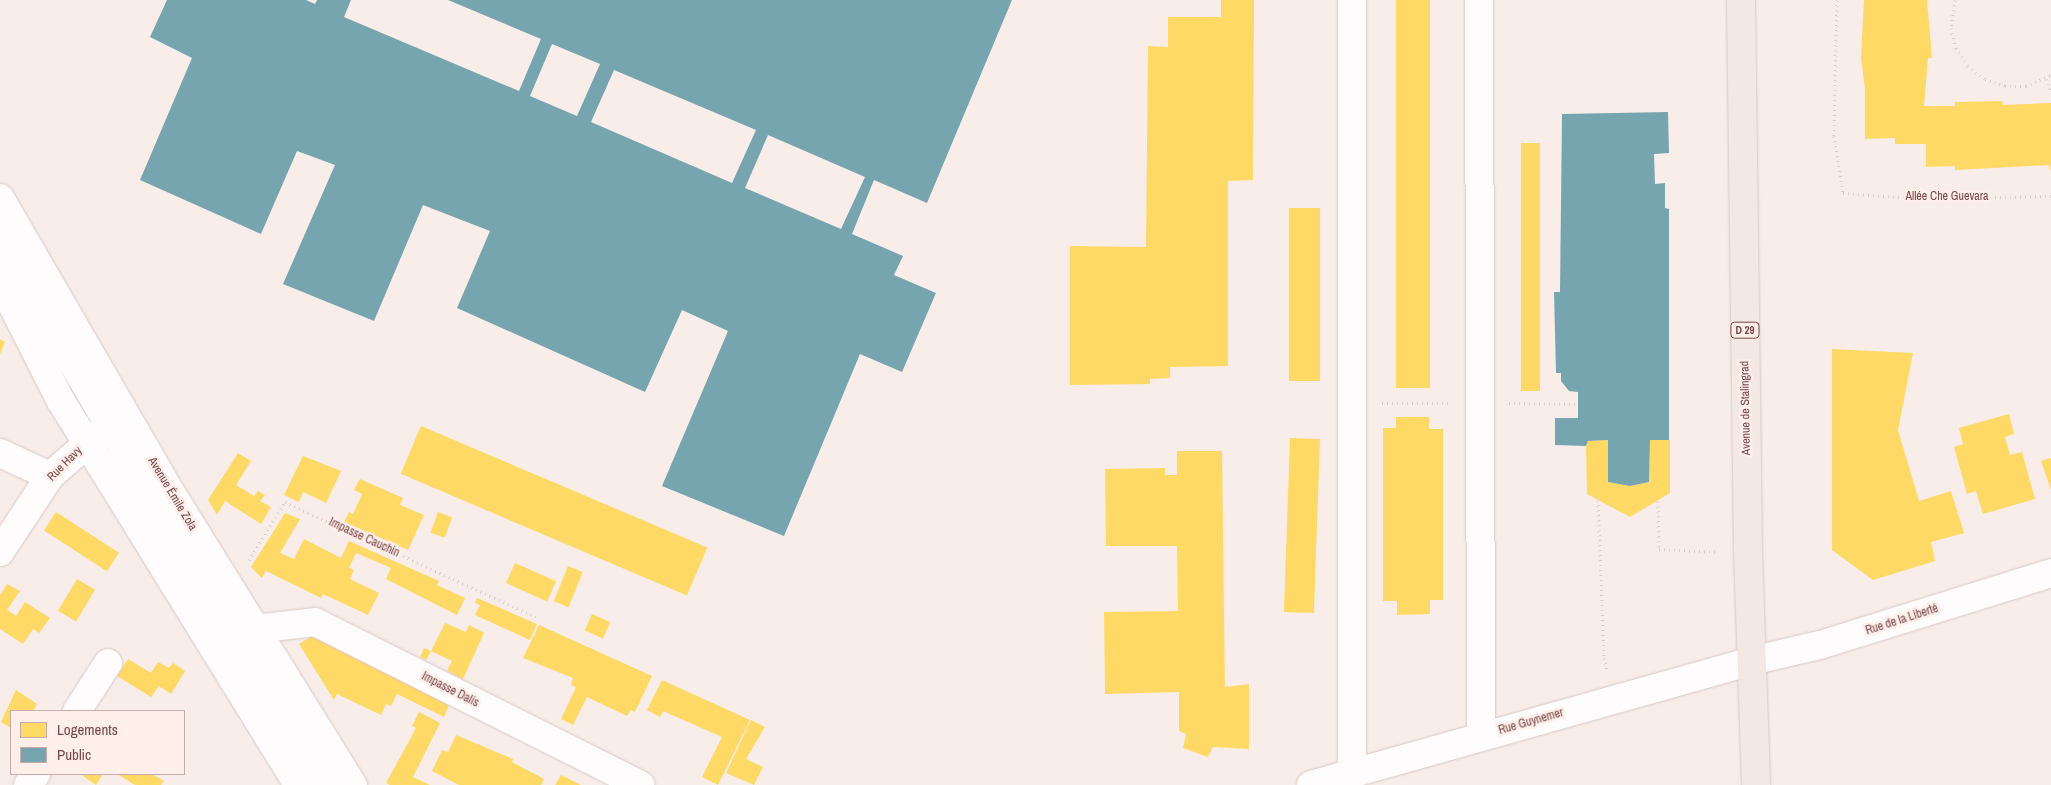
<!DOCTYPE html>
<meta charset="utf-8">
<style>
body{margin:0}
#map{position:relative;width:2051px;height:785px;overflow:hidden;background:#f8ede8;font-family:"Archivo Narrow",sans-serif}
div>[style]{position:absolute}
.homes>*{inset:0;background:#ffd966;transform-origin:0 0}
.public>*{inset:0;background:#76a5af}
.path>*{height:3px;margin-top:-1.5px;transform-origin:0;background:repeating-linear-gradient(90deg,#dacccb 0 1px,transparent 0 5px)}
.roads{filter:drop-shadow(0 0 1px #d9c8c6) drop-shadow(0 0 1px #d9c8c6)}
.minor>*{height:28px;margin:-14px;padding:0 14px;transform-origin:14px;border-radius:14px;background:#fefcfc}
.major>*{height:28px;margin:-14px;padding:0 14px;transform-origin:14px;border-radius:14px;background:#f3e8e4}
span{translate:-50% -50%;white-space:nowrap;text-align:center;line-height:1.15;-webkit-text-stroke:5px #ffefea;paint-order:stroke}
.shield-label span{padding:1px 4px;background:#ffefea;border:1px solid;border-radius:4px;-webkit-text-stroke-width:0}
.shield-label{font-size:11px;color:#774747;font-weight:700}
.street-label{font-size:12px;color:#774747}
.legend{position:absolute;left:10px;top:710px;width:175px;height:65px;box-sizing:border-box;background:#ffefea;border:1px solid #c9aca9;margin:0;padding:6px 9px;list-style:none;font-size:15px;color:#774747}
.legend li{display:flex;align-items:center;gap:10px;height:25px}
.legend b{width:25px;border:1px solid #c9aca9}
</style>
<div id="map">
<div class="homes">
<div style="clip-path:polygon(1221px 0,1254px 0,1253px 180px,1228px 181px,1228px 366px,1170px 367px,1170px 378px,1150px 379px,1150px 384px,1070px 385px,1070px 246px,1146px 247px,1148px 46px,1168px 47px,1168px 17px,1221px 17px)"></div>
<div style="left:1396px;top:0;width:34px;height:388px"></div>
<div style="clip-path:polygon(1864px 0,1927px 0,1932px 58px,1928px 58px,1924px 106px,1955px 106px,1955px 102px,2002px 101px,2003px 105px,2051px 103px,2051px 172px,2049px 165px,1955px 170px,1955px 166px,1926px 167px,1926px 144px,1895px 144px,1895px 138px,1865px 139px,1865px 89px,1861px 58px)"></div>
<div style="left:1521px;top:143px;width:19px;height:248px"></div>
<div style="left:1289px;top:208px;width:31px;height:173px"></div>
<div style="clip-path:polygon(0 339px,5px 342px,0 354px)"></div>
<div style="clip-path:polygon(1832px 349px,1913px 353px,1898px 430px,1919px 501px,1951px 491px,1964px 533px,1931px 542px,1935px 561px,1873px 580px,1832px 550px)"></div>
<div style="clip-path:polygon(2009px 414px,2014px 434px,2005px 437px,2010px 455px,2022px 452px,2035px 499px,1983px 514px,1976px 491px,1967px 494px,1954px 447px,1963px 444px,1959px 428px)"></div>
<div style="clip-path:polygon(1396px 417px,1429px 417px,1429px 429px,1443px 429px,1443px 600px,1430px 600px,1430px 614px,1397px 615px,1397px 601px,1383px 601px,1383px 428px,1396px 428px)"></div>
<div style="left:421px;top:426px;width:311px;height:52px;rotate:23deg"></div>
<div style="left:1290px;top:438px;width:30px;height:174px;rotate:2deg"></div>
<div style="clip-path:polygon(1608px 440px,1608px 482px,1630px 486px,1649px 482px,1650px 440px,1670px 440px,1670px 493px,1630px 517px,1587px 494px,1586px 446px,1588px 441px)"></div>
<div style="clip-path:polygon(1177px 451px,1222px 451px,1225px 687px,1249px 684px,1249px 749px,1213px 747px,1208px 757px,1183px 748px,1186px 734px,1179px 731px,1179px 692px,1105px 694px,1104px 612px,1178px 611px,1177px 546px,1106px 546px,1105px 469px,1165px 468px,1165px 475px,1177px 475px)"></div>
<div style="clip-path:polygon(238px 453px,251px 461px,236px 485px,254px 496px,258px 491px,265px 495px,260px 501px,271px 507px,261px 524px,225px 501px,217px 515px,208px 500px)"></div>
<div style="clip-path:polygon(303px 456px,341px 471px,326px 503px,303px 492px,299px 502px,284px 495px)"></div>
<div style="clip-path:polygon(2051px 458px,2051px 490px,2041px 461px)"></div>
<div style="clip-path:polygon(360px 479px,403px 498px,400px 505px,424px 515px,408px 550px,344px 522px,349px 512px,353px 514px,362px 494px,354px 490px)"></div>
<div style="left:56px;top:512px;width:75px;height:22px;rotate:33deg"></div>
<div style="left:438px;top:512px;width:15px;height:22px;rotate:20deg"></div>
<div style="clip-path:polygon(285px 513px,300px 519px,280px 553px,294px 559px,304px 539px,341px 558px,349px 541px,439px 581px,437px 585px,465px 598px,457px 615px,386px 579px,391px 568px,356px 553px,349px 568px,354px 570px,350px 579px,379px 593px,368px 615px,323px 594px,321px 598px,266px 571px,262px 578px,251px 567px)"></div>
<div style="left:515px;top:563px;width:45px;height:22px;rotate:24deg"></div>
<div style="left:568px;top:566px;width:16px;height:38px;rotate:22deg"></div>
<div style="left:77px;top:579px;width:21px;height:37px;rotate:31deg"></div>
<div style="clip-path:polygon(7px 584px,20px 591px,7px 610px,16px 616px,25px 602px,50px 618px,39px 633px,33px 629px,23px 644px,0 629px,0 595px)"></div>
<div style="clip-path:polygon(477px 598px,537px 624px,530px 640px,475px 615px,480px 605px,475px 603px)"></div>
<div style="left:592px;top:614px;width:20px;height:18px;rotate:24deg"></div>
<div style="clip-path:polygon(445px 623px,466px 632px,469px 625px,484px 633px,463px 679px,447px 671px,452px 661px,431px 651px,426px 660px,420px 657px,424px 648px,431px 651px)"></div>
<div style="clip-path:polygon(539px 625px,652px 676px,635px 712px,631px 710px,627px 716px,587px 697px,573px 725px,561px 719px,576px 687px,571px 685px,573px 678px,523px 658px)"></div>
<div style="clip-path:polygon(312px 636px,449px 705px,444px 717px,397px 694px,391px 706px,386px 704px,381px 715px,337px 694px,334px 700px,299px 644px)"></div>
<div style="clip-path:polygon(128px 659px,151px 673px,158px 662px,169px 668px,173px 663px,185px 671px,171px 694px,159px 686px,151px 697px,117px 676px)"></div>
<div style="clip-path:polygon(662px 680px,750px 720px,718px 785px,702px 777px,722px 737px,663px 711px,660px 717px,647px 710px)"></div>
<div style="clip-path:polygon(16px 690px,37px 704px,33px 711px,11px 711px,11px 728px,1px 722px)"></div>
<div style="clip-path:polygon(419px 712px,440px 723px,413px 777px,430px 785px,390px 785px,386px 783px,416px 728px,412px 726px)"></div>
<div style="clip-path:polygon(751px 720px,765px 727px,746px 759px,763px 767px,754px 785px,726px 773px)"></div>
<div style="clip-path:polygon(456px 735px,513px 759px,512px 762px,544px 779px,541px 785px,459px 785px,432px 771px,442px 750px,448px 752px)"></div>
<div style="clip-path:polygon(84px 774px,103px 774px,96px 785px,83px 776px)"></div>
<div style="clip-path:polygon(117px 774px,152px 774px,164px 781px,161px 785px,135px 785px)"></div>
<div style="clip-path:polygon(561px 775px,581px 785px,555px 785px)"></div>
</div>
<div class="public">
<div style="clip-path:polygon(evenodd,167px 0,306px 0,315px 4px,317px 0,351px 0,344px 17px,519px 91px,541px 39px,448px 0,1012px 0,927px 203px,874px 180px,852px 234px,903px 256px,894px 275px,936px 293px,902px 372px,860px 354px,784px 536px,662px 486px,728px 331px,682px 310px,645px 392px,457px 308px,490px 231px,423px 205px,374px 321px,283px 284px,335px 165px,297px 151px,261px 234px,140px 180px,192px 58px,150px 37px,167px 0,552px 44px,600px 64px,577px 116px,530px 96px,552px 44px,167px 0,614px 70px,756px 130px,732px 183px,591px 122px,614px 70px,167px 0,768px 135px,865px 177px,841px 229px,745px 188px,768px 135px)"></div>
<div style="clip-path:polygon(1668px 112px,1669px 153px,1654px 154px,1655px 184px,1665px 183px,1665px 208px,1669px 209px,1669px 440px,1650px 440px,1649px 482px,1630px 486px,1608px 482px,1608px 440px,1588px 441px,1586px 446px,1555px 445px,1555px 418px,1578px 418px,1578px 392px,1569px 391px,1561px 381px,1561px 373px,1556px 373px,1554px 292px,1560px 292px,1562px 114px)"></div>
</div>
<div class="path">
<div style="left:1837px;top:0;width:136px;rotate:91.3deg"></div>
<div style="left:1834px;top:136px;width:58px;rotate:81deg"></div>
<div style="left:1843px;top:193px;width:82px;rotate:4.2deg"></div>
<div style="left:1925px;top:199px;width:126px;rotate:-1.4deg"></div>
<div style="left:1955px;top:0;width:28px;rotate:98deg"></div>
<div style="left:1951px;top:28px;width:21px;rotate:76deg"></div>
<div style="left:1956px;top:48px;width:22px;rotate:56deg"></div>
<div style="left:1968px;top:66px;width:21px;rotate:37deg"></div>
<div style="left:1985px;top:79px;width:21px;rotate:19deg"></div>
<div style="left:2005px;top:86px;width:21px"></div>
<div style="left:2026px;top:86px;width:27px;rotate:-24deg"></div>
<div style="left:2046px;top:79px;width:14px;rotate:69deg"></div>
<div style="left:1382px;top:403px;width:69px"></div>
<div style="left:1509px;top:403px;width:69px;rotate:0.8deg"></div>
<div style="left:1598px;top:500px;width:158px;rotate:87.8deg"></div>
<div style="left:1604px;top:658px;width:11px;rotate:75deg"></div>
<div style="left:1658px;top:501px;width:48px;rotate:88.8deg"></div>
<div style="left:1659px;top:549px;width:59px;rotate:2.9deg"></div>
<div style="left:249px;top:560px;width:68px;rotate:-58.2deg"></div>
<div style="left:285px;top:502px;width:278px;rotate:24.6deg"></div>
</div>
<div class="roads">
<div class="minor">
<div style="left:1352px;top:0;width:773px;rotate:90deg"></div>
<div style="left:1479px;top:0;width:736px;rotate:89.84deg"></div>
<div style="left:0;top:198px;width:335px;rotate:59.9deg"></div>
<div style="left:168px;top:488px;width:350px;rotate:58.1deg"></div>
<div style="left:0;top:239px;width:407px;rotate:59.6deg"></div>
<div style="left:206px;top:590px;width:229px;rotate:58.4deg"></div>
<div style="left:0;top:281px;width:135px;rotate:63.1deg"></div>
<div style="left:61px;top:401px;width:451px;rotate:58.3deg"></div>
<div style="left:0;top:453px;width:55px;rotate:24.7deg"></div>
<div style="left:0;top:552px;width:91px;rotate:-56.7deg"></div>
<div style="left:50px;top:476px;width:67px;rotate:-40.8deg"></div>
<div style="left:254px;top:629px;width:61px;rotate:-6.5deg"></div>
<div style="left:315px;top:622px;width:364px;rotate:26.6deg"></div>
<div style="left:77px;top:711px;width:57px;rotate:-57.1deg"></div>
<div style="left:28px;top:785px;width:14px;rotate:-54deg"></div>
<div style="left:1311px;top:785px;width:457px;rotate:-15.7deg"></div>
<div style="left:1751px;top:661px;width:71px;rotate:-13.1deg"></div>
<div style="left:1820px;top:645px;width:242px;rotate:-17.3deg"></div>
</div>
<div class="major">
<div style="left:1741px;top:0;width:553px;rotate:89.27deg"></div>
<div style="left:1748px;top:553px;width:232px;rotate:88deg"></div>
</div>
</div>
<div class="shield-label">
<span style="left:1745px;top:330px">D 29</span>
</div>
<div class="street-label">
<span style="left:1947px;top:197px">Allée Che Guevara</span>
<span style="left:1746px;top:408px;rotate:-91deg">Avenue de Stalingrad</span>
<span style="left:65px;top:464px;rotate:-45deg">Rue Havy</span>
<span style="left:172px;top:494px;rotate:59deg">Avenue Émile Zola</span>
<span style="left:364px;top:538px;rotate:25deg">Impasse Cauchin</span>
<span style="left:1902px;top:620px;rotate:-18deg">Rue de la Liberté</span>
<span style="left:450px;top:690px;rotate:27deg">Impasse Dalis</span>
<span style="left:1531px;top:722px;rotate:-16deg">Rue Guynemer</span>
</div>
<ul class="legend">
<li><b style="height:14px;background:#ffd966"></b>Logements</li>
<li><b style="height:14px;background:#76a5af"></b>Public</li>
</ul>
</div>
